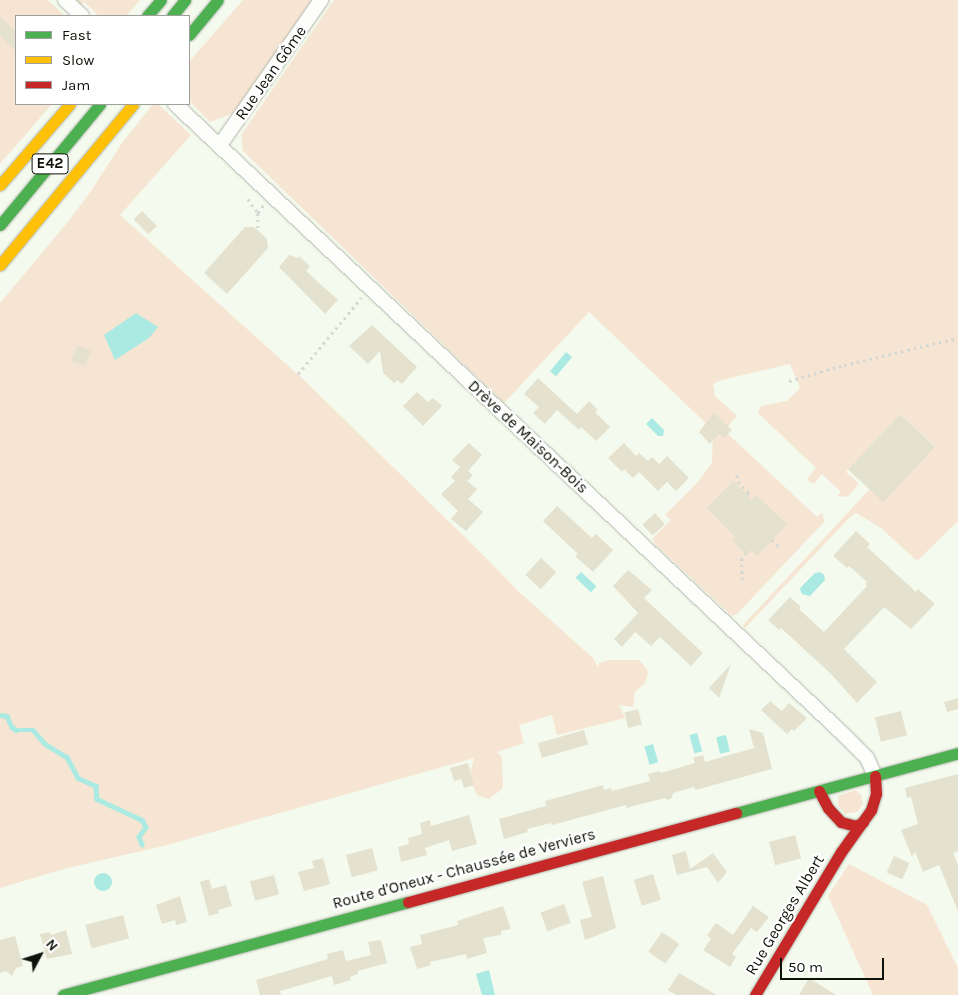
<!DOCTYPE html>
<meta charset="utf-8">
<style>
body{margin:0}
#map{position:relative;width:958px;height:995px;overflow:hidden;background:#f4faed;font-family:Karla,sans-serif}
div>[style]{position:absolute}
.green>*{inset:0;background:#f6e5d2}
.water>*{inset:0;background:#aaeae3;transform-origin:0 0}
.round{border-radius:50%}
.stream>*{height:4.5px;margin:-2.25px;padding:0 2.25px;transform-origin:2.25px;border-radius:2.25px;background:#aaeae3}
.building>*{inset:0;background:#e4e2cf;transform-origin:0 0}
.path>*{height:2.5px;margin-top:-1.25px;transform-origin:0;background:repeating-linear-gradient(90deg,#d5d7d3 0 2.5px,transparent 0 6.5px)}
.roads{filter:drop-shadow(0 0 1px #b0b5ab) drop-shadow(0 0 1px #b0b5ab)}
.street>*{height:14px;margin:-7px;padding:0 7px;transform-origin:7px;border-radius:7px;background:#fdfefc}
.fast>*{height:11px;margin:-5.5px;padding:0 5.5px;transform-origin:5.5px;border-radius:5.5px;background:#4caf50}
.slow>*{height:11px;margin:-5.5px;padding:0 5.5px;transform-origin:5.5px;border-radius:5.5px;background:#ffc107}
.jam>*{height:11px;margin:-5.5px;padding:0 5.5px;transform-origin:5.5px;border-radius:5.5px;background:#c62828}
span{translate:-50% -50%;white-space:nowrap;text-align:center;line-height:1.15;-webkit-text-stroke:4.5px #fff;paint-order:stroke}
.shield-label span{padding:1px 4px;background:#fff;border:1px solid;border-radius:4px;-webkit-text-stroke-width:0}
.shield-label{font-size:15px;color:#0f120a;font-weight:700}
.street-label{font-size:16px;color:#0f120a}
.legend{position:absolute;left:15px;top:15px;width:175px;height:90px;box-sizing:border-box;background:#fff;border:1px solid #9fa09d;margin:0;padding:6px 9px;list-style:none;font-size:15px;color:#0f120a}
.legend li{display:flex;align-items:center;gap:10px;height:25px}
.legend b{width:25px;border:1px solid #9fa09d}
.north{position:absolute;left:15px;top:930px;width:50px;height:50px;-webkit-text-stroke:4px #fff;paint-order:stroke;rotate:50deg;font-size:14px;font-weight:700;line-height:20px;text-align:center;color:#0f120a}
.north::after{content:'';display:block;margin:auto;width:18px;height:22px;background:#0f120a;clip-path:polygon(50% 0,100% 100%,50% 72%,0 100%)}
.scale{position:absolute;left:780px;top:958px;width:104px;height:22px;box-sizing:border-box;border:2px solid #0f120a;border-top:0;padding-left:6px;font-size:15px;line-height:18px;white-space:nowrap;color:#0f120a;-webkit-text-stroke:4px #fff;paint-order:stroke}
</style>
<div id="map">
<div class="green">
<div style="clip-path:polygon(0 0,48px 0,65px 16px,16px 16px,16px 104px,52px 104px,0 164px)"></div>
<div style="clip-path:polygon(76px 0,140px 0,126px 16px,99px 16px,84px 2px,81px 5px)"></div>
<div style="clip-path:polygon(243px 0,312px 0,234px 113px,210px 122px,189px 101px,189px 62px)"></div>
<div style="clip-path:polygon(334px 0,958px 0,958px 521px,917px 561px,881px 528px,856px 513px,850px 517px,745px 628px,743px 625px,869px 490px,935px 446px,900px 414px,846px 472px,859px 484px,847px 497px,837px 496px,841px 492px,822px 474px,814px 484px,810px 482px,807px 479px,816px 468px,758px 413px,761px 406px,787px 401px,800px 388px,790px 364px,721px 380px,713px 384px,715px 396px,737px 416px,728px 426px,728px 434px,817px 517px,822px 513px,824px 519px,824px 522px,737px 614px,732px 616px,655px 544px,653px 538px,671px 520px,665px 515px,697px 483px,712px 463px,713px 430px,589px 312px,504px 403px,243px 151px,241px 135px)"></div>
<div style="clip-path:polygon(153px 104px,158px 104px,191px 135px,120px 215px,304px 380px,484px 556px,518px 591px,593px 658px,598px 667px,599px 663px,609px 660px,639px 660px,647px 669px,648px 675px,644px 684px,635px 692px,633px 707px,619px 705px,625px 718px,557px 735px,552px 715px,519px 725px,524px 743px,497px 752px,502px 757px,503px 788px,489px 799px,477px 795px,469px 777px,474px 758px,167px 845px,64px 869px,0 888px,0 303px,67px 223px,91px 191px,122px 143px)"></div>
<div style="clip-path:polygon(856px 790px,861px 795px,863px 804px,857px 812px,846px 814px,838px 806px,838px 796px)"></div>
<div style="clip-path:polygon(849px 864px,927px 905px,958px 968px,958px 995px,873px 995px,828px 896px)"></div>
</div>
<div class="water">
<div style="clip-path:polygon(136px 313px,158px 327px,149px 338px,115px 360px,104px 335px)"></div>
<div style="left:566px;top:352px;width:8px;height:25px;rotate:40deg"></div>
<div style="clip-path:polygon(652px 418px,664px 430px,663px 436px,658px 436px,646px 424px)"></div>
<div style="left:581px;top:572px;width:21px;height:8px;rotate:43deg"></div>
<div style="clip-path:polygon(820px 572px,824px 575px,825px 580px,810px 596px,802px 594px,800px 589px,802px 586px,815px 573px)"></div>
<div style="left:697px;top:733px;width:19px;height:8px;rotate:74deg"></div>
<div style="left:726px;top:735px;width:17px;height:10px;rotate:77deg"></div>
<div style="left:653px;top:744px;width:19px;height:9px;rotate:74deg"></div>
<div class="round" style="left:94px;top:873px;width:18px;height:18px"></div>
<div style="clip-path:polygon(489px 970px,495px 995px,482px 995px,476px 974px)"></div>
</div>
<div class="stream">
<div style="left:0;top:715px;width:7px;rotate:8deg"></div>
<div style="left:7px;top:716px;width:12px;rotate:66deg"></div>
<div style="left:12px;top:727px;width:5px;rotate:37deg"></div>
<div style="left:16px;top:730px;width:17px"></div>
<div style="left:33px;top:730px;width:18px;rotate:49deg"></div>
<div style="left:45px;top:744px;width:26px;rotate:31deg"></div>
<div style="left:67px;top:757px;width:24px;rotate:62deg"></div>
<div style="left:78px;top:778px;width:20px;rotate:24deg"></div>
<div style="left:96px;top:786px;width:13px;rotate:86deg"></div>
<div style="left:97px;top:799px;width:50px;rotate:25deg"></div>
<div style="left:142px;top:820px;width:8px;rotate:60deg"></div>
<div style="left:146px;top:827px;width:12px;rotate:125deg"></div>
<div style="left:139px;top:837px;width:8px;rotate:67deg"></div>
</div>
<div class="building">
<div style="clip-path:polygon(0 16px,16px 32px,16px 51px,0 36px)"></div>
<div style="left:142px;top:211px;width:21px;height:12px;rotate:45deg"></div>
<div style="clip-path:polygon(245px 227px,254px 227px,267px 239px,268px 248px,227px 294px,204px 273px)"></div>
<div style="clip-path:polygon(289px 255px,298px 258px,299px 256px,310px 266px,306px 271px,338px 300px,325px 314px,279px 267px)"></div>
<div style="clip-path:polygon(372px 325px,417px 367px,402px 384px,397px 380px,394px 383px,383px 373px,380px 351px,368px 364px,349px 346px)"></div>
<div style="left:77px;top:345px;width:15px;height:17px;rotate:20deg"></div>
<div style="clip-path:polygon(538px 378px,577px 414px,589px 401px,598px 410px,595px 412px,610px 427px,596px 441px,581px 427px,579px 430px,557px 410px,545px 424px,533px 413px,539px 407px,524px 394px)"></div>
<div style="clip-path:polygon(417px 392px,428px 402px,433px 398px,442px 406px,423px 426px,403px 406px)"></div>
<div style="clip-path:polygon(714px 413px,732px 430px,724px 438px,719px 434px,710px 444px,699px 432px)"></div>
<div style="left:900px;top:414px;width:48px;height:76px;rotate:43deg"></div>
<div style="clip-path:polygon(469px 443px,482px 455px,468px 471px,473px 475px,467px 481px,477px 489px,468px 499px,483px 512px,466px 531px,451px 519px,458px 511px,441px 494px,455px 481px,451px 477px,460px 467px,452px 460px)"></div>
<div style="clip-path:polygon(624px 443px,636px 456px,639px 453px,648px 461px,652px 457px,659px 464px,667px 456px,689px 478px,676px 491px,667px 482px,658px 491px,639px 472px,633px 478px,624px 469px,622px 472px,608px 458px)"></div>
<div style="clip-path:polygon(733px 481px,752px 500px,756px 495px,787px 524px,757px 556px,751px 550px,747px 555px,732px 541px,735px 537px,707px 508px)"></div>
<div style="clip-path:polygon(557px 506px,592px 538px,596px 534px,613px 550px,593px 572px,575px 556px,578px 554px,543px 521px)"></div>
<div style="left:655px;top:513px;width:15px;height:17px;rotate:48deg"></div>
<div style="clip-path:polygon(856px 531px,870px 544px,867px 547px,916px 592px,918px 589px,935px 604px,911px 629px,884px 607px,844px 649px,877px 682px,857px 703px,830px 673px,781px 628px,779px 630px,768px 620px,790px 597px,801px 607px,799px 609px,824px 632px,867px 586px,865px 584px,867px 582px,849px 566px,847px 568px,833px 556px)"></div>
<div style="left:541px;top:558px;width:21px;height:23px;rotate:43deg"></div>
<div style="clip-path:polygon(628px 570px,652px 590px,644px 598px,703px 653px,691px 666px,660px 637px,651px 646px,635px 632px,622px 647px,614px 639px,638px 613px,613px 586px)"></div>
<div style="clip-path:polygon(731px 664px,719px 698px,709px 688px)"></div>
<div style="clip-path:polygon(958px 698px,958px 709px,947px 712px,944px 702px)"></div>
<div style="clip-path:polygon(770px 701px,782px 711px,789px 703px,807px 718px,794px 731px,792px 729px,787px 734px,761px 710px)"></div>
<div style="left:638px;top:709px;width:16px;height:14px;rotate:76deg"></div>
<div style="left:901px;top:711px;width:25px;height:27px;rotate:76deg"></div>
<div style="clip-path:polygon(749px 729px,763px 733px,772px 769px,695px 790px,694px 787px,673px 793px,672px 798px,667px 800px,665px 798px,626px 808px,626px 805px,552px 825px,551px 823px,527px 829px,528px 832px,504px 839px,499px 819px,546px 806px,545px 801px,603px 785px,604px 790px,611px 788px,612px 791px,650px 781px,648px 774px,660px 771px,661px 773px,695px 763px,693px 758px,703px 755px,705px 762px,754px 748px)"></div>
<div style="left:584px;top:730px;width:15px;height:48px;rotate:74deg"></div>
<div style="clip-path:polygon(468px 763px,474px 785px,464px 788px,461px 779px,454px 781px,450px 768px)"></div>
<div style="clip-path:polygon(958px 774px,958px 851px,953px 853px,958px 865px,958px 911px,939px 865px,923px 872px,915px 852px,912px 857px,901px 830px,918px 824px,911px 797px,907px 798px,905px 788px)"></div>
<div style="clip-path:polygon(469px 815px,477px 844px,452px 851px,449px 840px,425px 848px,427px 855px,401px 862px,398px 847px,409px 844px,408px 838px,422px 834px,420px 823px,430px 820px,431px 826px)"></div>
<div style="left:795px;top:835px;width:24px;height:27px;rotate:75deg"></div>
<div style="left:372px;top:848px;width:23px;height:27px;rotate:75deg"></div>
<div style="clip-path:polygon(686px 851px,690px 869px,713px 853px,727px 872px,718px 883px,707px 867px,677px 875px,672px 855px)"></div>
<div style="left:894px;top:856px;width:17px;height:18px;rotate:24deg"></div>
<div style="clip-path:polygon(323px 858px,330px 884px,304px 891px,298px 872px,314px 868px,312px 861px)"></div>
<div style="left:653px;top:874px;width:27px;height:20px;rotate:73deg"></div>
<div style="left:274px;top:875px;width:20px;height:25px;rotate:75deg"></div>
<div style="clip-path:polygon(603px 876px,616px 928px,585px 940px,580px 920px,592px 917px,582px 882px)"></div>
<div style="clip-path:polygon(209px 879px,212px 889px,226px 885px,232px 906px,218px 910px,219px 913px,209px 916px,200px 882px)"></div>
<div style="clip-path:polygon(180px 896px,187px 922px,176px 925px,175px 920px,162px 924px,156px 905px)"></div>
<div style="left:564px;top:904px;width:20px;height:25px;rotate:70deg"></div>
<div style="clip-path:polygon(503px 906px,511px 929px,501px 931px,501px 935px,483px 938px,487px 953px,467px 959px,466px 954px,430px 962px,431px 965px,417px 969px,410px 947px,422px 944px,420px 935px,458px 925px,457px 921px)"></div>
<div style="clip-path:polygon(753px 906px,769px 917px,757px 932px,751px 928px,732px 954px,736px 957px,730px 967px,703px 950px,711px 939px,707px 935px,716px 923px,733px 935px)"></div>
<div style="left:123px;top:915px;width:24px;height:39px;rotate:75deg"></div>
<div style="clip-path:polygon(66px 930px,72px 954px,47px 959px,40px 934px,50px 932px,51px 935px)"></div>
<div style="left:662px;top:932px;width:21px;height:24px;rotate:35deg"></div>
<div style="clip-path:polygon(15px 936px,23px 966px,16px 968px,12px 976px,6px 971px,0 973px,0 940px)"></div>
<div style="clip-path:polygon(381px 940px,387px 963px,358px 971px,358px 974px,350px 977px,351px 980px,334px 985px,332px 976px,280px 991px,281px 995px,260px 995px,256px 980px,328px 959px,327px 954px,343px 950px,346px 961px,371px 955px,368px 942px)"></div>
<div style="clip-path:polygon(679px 973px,717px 995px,676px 995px,668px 990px)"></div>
<div style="clip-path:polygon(809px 978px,836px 995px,799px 995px)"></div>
</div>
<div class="path">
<div style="left:248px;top:199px;width:17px;rotate:54deg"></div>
<div style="left:258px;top:213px;width:15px;rotate:90deg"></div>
<div style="left:258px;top:213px;width:11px;rotate:-56deg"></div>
<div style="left:298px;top:374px;width:99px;rotate:-50.3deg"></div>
<div style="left:789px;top:381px;width:57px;rotate:-16.2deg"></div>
<div style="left:844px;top:365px;width:117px;rotate:-13.3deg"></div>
<div style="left:737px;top:475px;width:7px;rotate:82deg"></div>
<div style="left:738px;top:482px;width:16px;rotate:45deg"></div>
<div style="left:749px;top:493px;width:3px;rotate:135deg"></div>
<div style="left:772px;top:540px;width:12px;rotate:42deg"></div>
<div style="left:742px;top:580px;width:20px;rotate:-93deg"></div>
<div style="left:741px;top:560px;width:8px;rotate:-60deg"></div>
</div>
<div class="roads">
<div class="street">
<div style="left:65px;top:0;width:23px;rotate:43deg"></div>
<div style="left:175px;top:104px;width:915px;rotate:43.32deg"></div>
<div style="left:841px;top:732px;width:37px;rotate:45deg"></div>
<div style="left:867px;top:758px;width:20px;rotate:66deg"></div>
<div style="left:220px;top:145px;width:177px;rotate:-55.1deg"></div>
</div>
<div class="fast">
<div style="left:147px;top:16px;width:21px;rotate:-49deg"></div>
<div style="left:172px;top:16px;width:21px;rotate:-51deg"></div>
<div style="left:189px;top:35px;width:45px;rotate:-50.4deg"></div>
<div style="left:0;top:225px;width:157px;rotate:-50.4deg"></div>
<div style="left:736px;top:813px;width:230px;rotate:-15.1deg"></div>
<div style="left:63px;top:995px;width:357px;rotate:-15.1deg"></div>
</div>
<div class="slow">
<div style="left:0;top:185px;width:107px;rotate:-49.2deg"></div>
<div style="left:0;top:265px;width:209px;rotate:-50.4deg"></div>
</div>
<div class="jam">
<div style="left:819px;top:791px;width:19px;rotate:62deg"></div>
<div style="left:828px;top:808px;width:19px;rotate:47deg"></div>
<div style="left:841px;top:822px;width:16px;rotate:15deg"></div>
<div style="left:856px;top:826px;width:8px;rotate:-30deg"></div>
<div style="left:408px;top:902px;width:340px;rotate:-15.2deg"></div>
<div style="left:755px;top:995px;width:167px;rotate:-59deg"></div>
<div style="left:841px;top:852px;width:52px;rotate:-54.5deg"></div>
<div style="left:871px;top:810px;width:17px;rotate:-73deg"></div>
<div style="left:876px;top:794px;width:18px;rotate:-93deg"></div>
</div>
</div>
<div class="shield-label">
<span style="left:50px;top:164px">E42</span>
</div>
<div class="street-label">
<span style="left:271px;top:73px;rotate:-55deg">Rue Jean Gôme</span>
<span style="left:528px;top:437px;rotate:43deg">Drève de Maison-Bois</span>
<span style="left:464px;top:869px;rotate:-15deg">Route d'Oneux - Chaussée de Verviers</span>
<span style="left:785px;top:915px;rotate:-59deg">Rue Georges Albert</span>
</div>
<ul class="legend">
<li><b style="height:6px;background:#4caf50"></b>Fast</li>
<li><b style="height:6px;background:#ffc107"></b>Slow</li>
<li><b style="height:6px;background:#c62828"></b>Jam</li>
</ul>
<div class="north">N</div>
<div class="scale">50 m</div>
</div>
